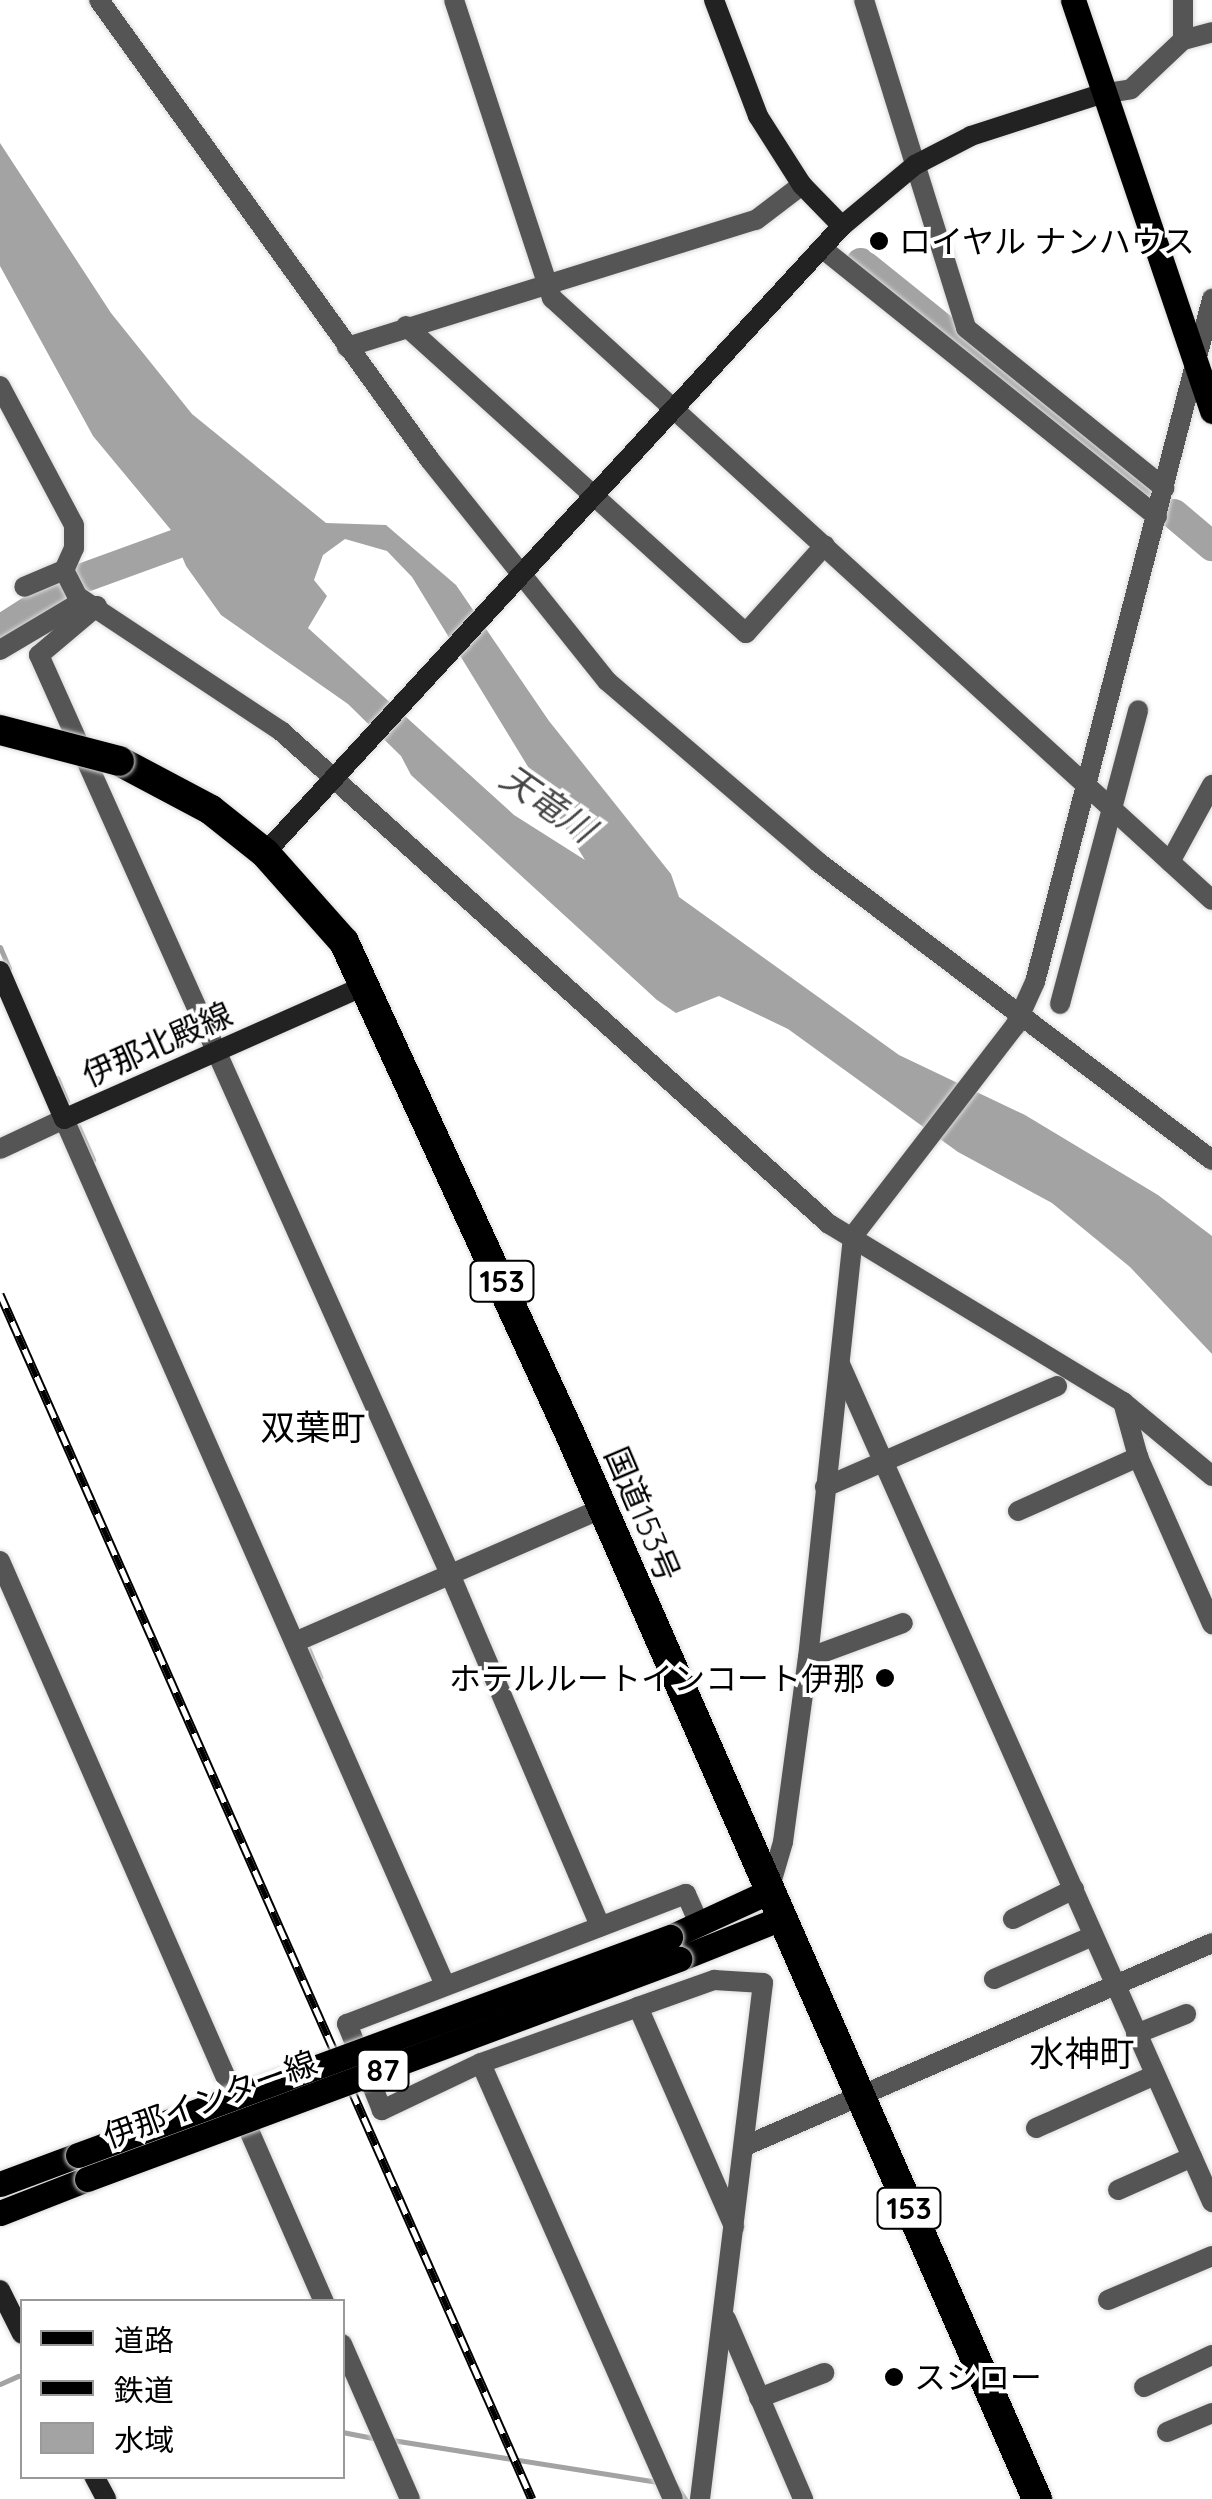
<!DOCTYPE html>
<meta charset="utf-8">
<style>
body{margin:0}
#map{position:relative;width:1212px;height:2499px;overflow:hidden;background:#fff;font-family:Quicksand,"Noto Sans JP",sans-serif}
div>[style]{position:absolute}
.water>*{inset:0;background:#a3a3a3}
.stream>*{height:5px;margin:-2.5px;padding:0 2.5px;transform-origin:2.5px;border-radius:2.5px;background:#a3a3a3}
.river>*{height:30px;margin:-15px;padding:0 15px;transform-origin:15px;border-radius:15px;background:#a3a3a3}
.roads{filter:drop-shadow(0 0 2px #dbdbdb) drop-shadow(0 0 2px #dbdbdb)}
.street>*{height:20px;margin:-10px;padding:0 10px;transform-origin:10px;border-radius:10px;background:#555}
.secondary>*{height:20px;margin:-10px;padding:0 10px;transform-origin:10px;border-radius:10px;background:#222}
.primary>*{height:25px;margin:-12.5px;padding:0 12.5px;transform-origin:12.5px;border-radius:12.5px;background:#000}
.highway>*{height:30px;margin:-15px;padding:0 15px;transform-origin:15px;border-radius:15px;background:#000}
.rail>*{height:9px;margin-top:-4.5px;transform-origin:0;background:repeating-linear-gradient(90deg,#fff 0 15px,#000 0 30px);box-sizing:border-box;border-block:2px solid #000}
.bridges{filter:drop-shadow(0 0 2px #dbdbdb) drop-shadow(0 0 2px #dbdbdb)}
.primary-bridge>*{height:25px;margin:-12.5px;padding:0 12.5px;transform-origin:12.5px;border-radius:12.5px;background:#000}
.highway-bridge>*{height:30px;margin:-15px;padding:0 15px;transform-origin:15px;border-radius:15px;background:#000}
.dots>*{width:28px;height:28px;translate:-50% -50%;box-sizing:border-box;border:5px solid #fff;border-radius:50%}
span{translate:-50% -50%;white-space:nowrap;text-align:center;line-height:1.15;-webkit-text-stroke:8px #fff;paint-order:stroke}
.shield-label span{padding:2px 8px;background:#fff;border:2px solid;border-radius:8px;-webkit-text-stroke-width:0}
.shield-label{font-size:30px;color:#000;font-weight:700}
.poi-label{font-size:32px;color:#000}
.left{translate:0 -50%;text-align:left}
.right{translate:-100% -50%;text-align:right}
.street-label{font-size:32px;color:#000}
.water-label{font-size:35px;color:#444;font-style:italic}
.neighbourhood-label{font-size:35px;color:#000}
.legend{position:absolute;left:20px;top:2299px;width:325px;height:180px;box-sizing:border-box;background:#fff;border:2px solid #999;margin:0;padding:12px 18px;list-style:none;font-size:30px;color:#000}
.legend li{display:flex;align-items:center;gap:20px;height:50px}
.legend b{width:50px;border:2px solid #999}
</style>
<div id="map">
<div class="water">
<div style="clip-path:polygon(evenodd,0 143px,111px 313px,192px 414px,326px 523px,386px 525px,456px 585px,549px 721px,671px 874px,679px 897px,899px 1055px,1025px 1115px,1158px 1195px,1212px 1236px,1212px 1354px,1130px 1267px,1052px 1203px,958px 1152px,788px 1029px,719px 996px,676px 1013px,657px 1000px,411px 775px,401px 756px,348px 704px,221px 615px,186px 566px,171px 530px,93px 436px,0 266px,0 143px,345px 539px,387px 551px,412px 577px,585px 860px,514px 815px,308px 628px,327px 596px,314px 580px,323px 555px,345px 539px)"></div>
</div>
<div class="stream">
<div style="left:3px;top:618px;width:8px;rotate:50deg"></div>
<div style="left:0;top:947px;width:23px;rotate:67deg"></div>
<div style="left:57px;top:1078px;width:25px;rotate:67deg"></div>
<div style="left:78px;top:1126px;width:37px;rotate:66deg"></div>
<div style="left:305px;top:1641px;width:39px;rotate:67deg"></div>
<div style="left:0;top:2384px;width:20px;rotate:-24deg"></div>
<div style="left:342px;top:2432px;width:33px;rotate:11deg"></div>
<div style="left:392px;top:2440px;width:269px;rotate:9deg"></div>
<div style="left:676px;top:2486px;width:16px;rotate:55deg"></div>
</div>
<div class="river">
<div style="left:861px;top:263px;width:372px;rotate:38.8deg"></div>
<div style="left:1174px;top:514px;width:50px;rotate:40.1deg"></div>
<div style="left:0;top:630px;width:95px;rotate:-32.5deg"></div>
<div style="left:80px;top:579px;width:117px;rotate:-20deg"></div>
</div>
<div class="roads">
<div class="street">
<div style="left:99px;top:0;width:567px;rotate:54.26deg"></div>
<div style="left:430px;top:460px;width:283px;rotate:51.3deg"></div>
<div style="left:607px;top:681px;width:278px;rotate:40.6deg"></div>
<div style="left:818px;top:862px;width:494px;rotate:37.1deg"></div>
<div style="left:454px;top:0;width:314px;rotate:71.8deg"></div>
<div style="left:552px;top:298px;width:893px;rotate:42.37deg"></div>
<div style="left:864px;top:0;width:343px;rotate:72.7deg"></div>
<div style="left:966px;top:328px;width:255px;rotate:38.9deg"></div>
<div style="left:1183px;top:0;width:40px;rotate:90deg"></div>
<div style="left:1101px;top:94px;width:30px;rotate:-9deg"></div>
<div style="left:1131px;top:89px;width:71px;rotate:-43.3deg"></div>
<div style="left:1183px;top:40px;width:30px;rotate:-15deg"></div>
<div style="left:823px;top:249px;width:428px;rotate:38.7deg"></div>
<div style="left:406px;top:326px;width:458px;rotate:42.1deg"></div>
<div style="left:746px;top:633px;width:118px;rotate:-48.1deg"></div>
<div style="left:347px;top:347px;width:428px;rotate:-17.3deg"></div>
<div style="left:756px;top:220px;width:58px;rotate:-37.3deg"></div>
<div style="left:0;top:386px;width:157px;rotate:62deg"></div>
<div style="left:74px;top:525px;width:23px;rotate:90deg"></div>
<div style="left:74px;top:548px;width:24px;rotate:114deg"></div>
<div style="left:64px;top:570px;width:43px;rotate:157deg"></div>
<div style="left:64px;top:570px;width:29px;rotate:63deg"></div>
<div style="left:77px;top:596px;width:245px;rotate:33.5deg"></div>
<div style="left:281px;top:731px;width:737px;rotate:41.98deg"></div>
<div style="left:829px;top:1224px;width:344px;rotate:31.2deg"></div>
<div style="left:1123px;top:1402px;width:116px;rotate:39.7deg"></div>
<div style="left:97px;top:606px;width:76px;rotate:139.8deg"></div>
<div style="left:39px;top:655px;width:1007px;rotate:65.9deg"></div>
<div style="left:450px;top:1574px;width:383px;rotate:66.9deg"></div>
<div style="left:0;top:650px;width:86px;rotate:-30.7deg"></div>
<div style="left:74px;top:606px;width:22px"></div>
<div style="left:1170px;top:862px;width:88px;rotate:-61.4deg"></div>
<div style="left:1060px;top:1004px;width:304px;rotate:-75.1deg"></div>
<div style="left:0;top:1149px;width:71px;rotate:-25.1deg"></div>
<div style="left:64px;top:1119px;width:946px;rotate:66.25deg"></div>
<div style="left:840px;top:1364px;width:917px;rotate:66.06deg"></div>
<div style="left:1123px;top:1402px;width:57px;rotate:74.7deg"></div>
<div style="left:1138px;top:1457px;width:183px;rotate:66.1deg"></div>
<div style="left:825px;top:1487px;width:253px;rotate:-23.5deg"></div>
<div style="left:1018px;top:1511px;width:132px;rotate:-24.2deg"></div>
<div style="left:0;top:1561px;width:809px;rotate:66.38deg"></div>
<div style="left:295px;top:1642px;width:336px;rotate:-23.5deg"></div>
<div style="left:808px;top:1658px;width:101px;rotate:-20.2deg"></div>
<div style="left:769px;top:1890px;width:50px;rotate:-73.7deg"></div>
<div style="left:783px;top:1842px;width:186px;rotate:-82.3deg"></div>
<div style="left:808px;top:1658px;width:424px;rotate:-83.9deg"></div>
<div style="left:853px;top:1236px;width:265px;rotate:-52.4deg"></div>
<div style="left:1015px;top:1026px;width:48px;rotate:-65.6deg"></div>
<div style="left:1035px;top:982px;width:706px;rotate:-75.47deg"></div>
<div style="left:1013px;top:1919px;width:68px;rotate:-26.2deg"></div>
<div style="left:994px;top:1979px;width:108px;rotate:-23.5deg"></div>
<div style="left:638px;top:2007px;width:81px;rotate:-19.6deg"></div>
<div style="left:714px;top:1980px;width:49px;rotate:3.5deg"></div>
<div style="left:763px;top:1983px;width:520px;rotate:96.96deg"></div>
<div style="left:1136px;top:2034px;width:54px;rotate:-21.8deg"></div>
<div style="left:481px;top:2063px;width:167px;rotate:-19.6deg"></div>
<div style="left:638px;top:2007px;width:240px;rotate:66.4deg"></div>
<div style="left:1036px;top:2128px;width:130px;rotate:-24deg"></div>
<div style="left:745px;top:2146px;width:509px;rotate:-23.49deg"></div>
<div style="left:1118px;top:2190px;width:81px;rotate:-24deg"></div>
<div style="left:1108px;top:2300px;width:113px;rotate:-22.9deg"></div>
<div style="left:726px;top:2319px;width:196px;rotate:66.8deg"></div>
<div style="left:342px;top:2344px;width:169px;rotate:66.3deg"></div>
<div style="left:1144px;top:2387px;width:75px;rotate:-25.2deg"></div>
<div style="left:759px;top:2398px;width:70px;rotate:-21deg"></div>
<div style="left:1167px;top:2432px;width:49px;rotate:-22.9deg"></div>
<div style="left:673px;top:2499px;width:476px;rotate:-113.8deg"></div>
<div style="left:481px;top:2063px;width:110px;rotate:154.6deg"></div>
<div style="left:382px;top:2110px;width:93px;rotate:-112.1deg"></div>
<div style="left:347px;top:2024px;width:363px;rotate:-21deg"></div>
<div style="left:686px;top:1894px;width:34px;rotate:66deg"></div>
</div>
<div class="secondary">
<div style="left:714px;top:0;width:124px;rotate:69.2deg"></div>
<div style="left:758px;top:116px;width:82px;rotate:57.5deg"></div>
<div style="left:802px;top:185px;width:57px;rotate:45.7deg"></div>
<div style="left:265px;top:853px;width:852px;rotate:-47.38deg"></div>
<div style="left:842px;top:226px;width:95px;rotate:-39.9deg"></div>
<div style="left:915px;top:165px;width:63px;rotate:-27.4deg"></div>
<div style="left:971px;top:136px;width:137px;rotate:-17.9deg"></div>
<div style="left:0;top:971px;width:161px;rotate:66.6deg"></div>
<div style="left:64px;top:1119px;width:331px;rotate:-23.9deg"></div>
<div style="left:0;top:2290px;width:49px;rotate:63.4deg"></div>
<div style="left:94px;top:2476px;width:26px;rotate:62deg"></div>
</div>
<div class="primary">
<div style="left:1073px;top:0;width:434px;rotate:71.3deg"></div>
<div style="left:670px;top:1937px;width:108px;rotate:-24.7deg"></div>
<div style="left:679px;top:1959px;width:108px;rotate:-21.8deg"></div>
<div style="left:0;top:2184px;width:83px;rotate:-20.4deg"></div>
<div style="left:0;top:2213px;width:93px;rotate:-21.3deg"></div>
</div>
<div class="highway">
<div style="left:119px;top:761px;width:104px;rotate:28deg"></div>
<div style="left:211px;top:810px;width:69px;rotate:38.5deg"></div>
<div style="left:265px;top:853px;width:119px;rotate:48.4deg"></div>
<div style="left:344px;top:942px;width:541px;rotate:65.33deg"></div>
<div style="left:570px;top:1434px;width:1163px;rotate:66.32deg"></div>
</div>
</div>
<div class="rail">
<div style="left:0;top:1294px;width:1317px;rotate:66.18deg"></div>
</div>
<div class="bridges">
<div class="primary-bridge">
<div style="left:78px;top:2155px;width:631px;rotate:-20.22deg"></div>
<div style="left:87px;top:2179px;width:632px;rotate:-20.39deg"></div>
</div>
<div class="highway-bridge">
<div style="left:0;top:730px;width:123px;rotate:14.6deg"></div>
</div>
</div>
<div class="dots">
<div style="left:879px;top:241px;background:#000"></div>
<div style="left:885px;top:1678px;background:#000"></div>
<div style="left:894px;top:2377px;background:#000"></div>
</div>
<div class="shield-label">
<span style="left:502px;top:1281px">153</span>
<span style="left:383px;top:2070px">87</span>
<span style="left:909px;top:2208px">153</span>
</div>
<div class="poi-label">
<span class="left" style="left:899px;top:241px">ロイヤル ナンハウス</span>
<span class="right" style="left:865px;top:1678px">ホテルルートインコート伊那</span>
<span class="left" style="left:914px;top:2377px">スシロー</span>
</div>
<div class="street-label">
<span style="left:157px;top:1044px;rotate:-24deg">伊那北殿線</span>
<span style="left:643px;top:1514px;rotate:67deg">国道153号</span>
<span style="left:210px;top:2099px;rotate:-20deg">伊那インター線</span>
</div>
<div class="water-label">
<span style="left:548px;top:803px;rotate:35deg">天竜川</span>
</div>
<div class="neighbourhood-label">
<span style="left:313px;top:1427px">双葉町</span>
<span style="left:1082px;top:2053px">水神町</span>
</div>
<ul class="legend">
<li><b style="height:12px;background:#000"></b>道路</li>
<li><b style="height:12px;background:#000"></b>鉄道</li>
<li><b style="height:28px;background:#a3a3a3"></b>水域</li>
</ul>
</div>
